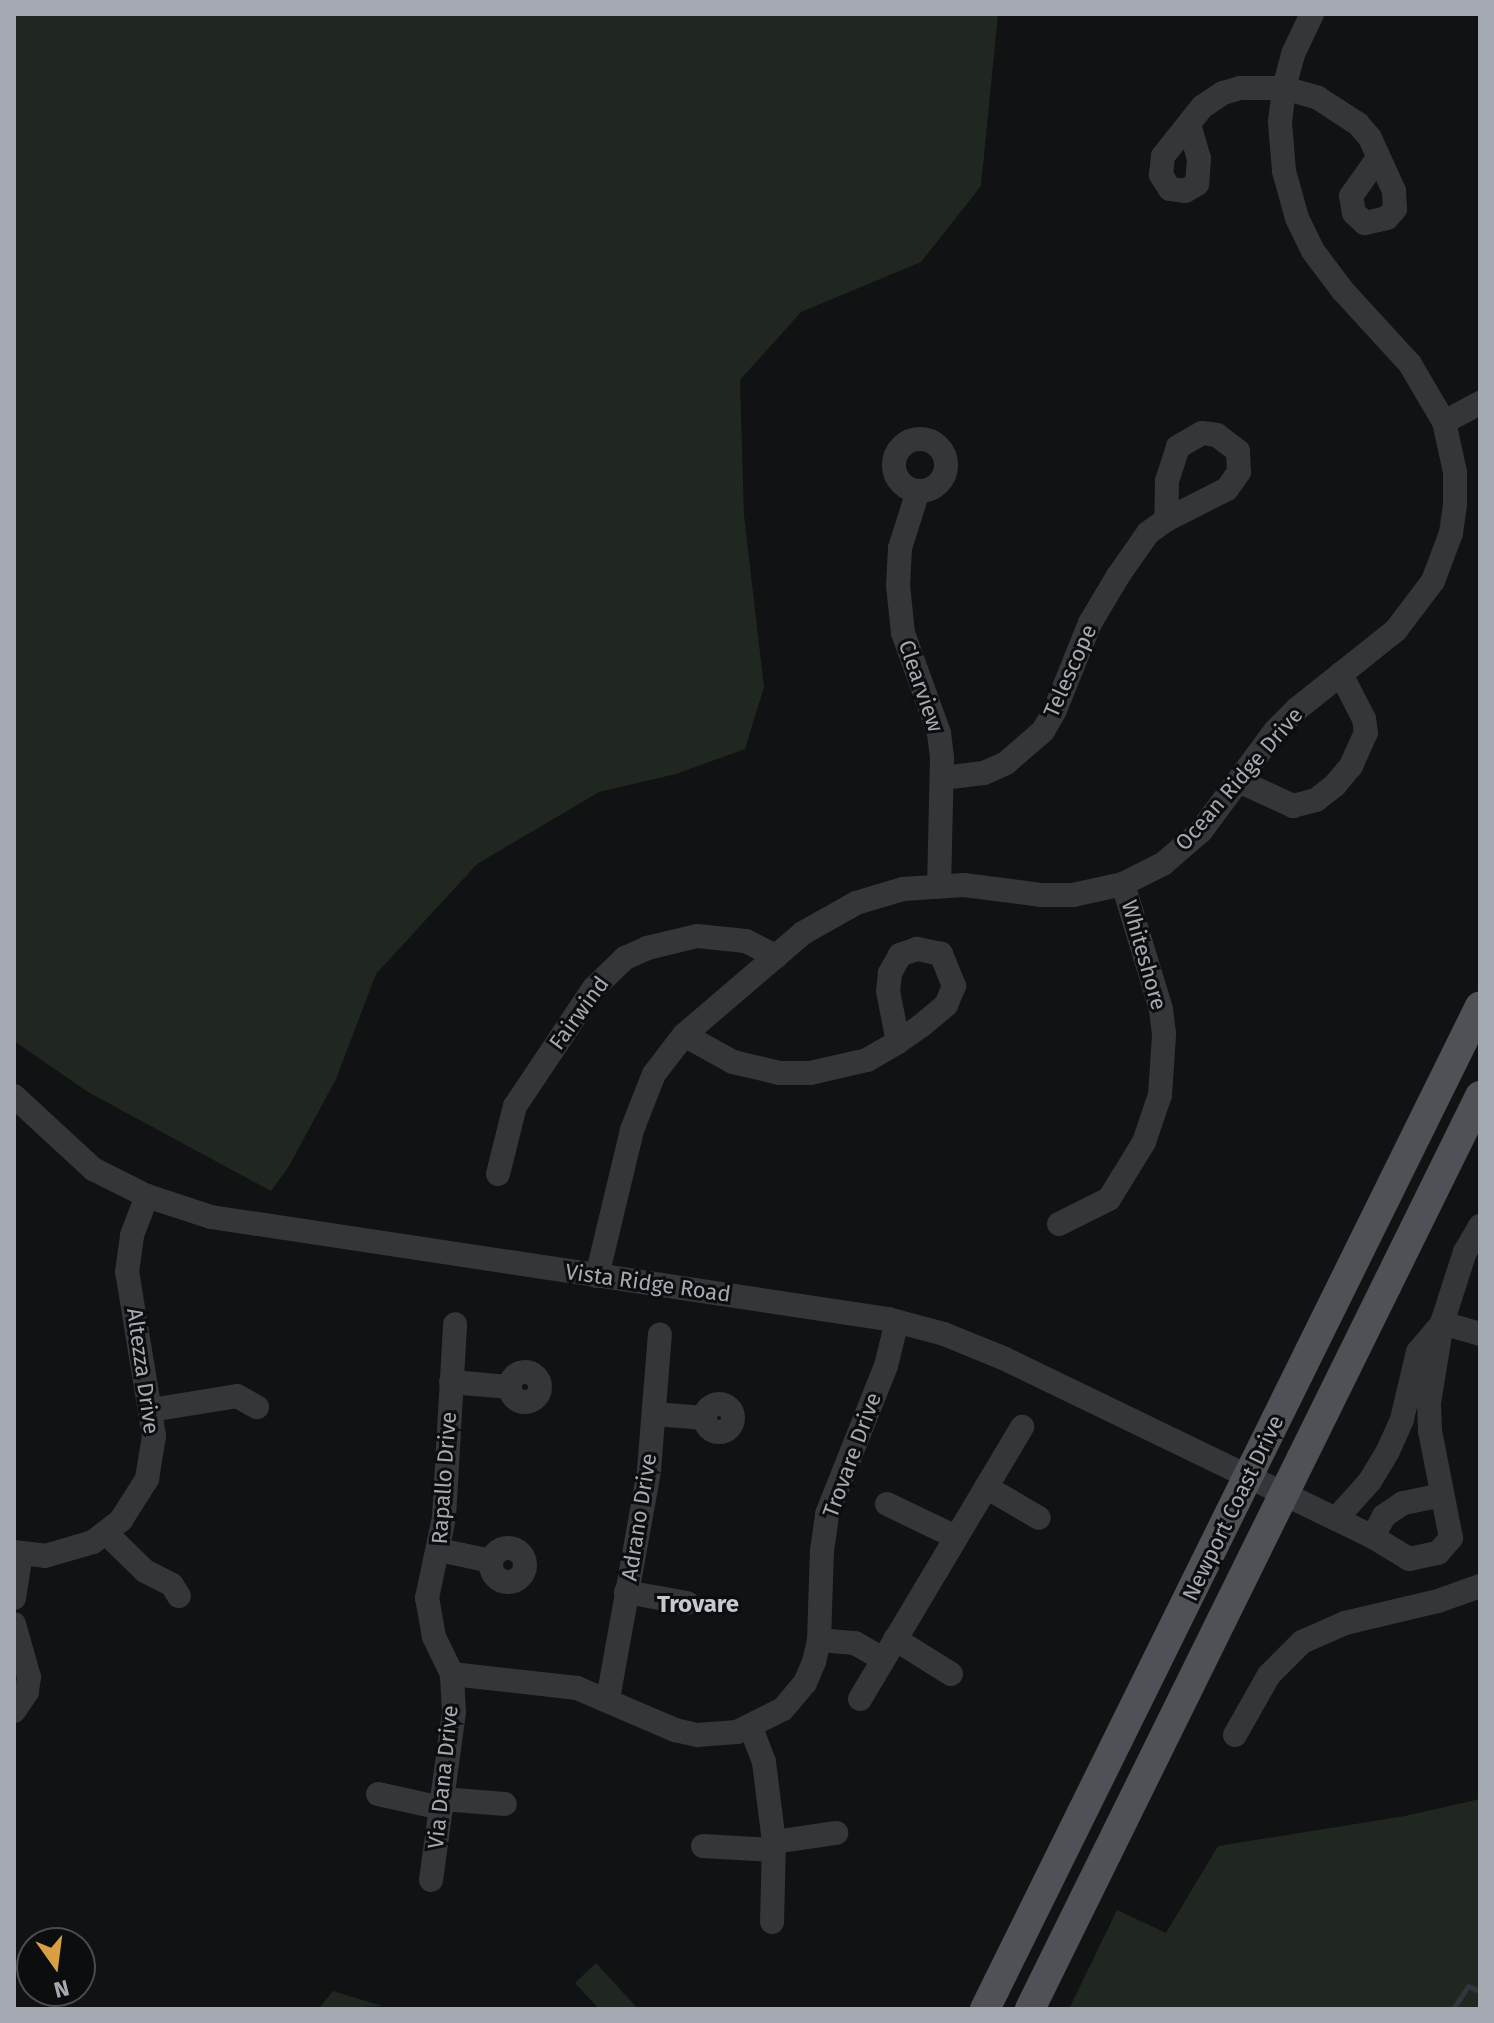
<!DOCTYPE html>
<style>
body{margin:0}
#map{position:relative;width:1494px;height:2023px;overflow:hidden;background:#111213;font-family:"Fira Sans",sans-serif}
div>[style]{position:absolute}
.green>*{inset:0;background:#202721}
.stream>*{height:5px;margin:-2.5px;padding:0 2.5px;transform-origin:2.5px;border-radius:2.5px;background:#2f363c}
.minor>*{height:24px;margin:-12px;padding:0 12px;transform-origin:12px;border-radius:12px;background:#353639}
.minor>.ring{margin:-12px;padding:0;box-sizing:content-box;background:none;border:24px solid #353639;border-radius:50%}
.major>*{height:30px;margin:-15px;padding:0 15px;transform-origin:15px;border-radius:15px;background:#4f5156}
span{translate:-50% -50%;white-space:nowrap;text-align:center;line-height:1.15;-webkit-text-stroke:6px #0c0d0e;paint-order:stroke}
.street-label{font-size:22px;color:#a5a9b1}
.neighbourhood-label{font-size:24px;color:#c5c8ce;font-weight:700}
.frame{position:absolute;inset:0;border:16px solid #a5a9b1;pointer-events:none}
.north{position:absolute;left:16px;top:1927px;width:80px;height:80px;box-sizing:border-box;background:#0c0d0e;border:2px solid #494b4f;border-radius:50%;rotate:166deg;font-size:22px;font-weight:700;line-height:32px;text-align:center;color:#a5a9b1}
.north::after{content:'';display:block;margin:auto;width:28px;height:36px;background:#d99f43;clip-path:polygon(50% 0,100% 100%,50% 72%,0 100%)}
</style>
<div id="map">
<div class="green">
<div style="clip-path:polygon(14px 14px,998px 14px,981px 186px,921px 262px,801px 312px,740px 380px,744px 515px,764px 687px,745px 749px,676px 774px,599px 792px,477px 864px,376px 974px,336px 1079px,289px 1166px,271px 1191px,88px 1092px,14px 1041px)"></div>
<div style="clip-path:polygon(1480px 1799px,1480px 2009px,1069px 2009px,1117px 1910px,1166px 1933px,1218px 1846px,1405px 1816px)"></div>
<div style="clip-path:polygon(596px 1963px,638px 2009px,599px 2009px,575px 1983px)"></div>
<div style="clip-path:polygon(333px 1991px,382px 2006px,318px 2009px)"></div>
</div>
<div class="stream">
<div style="left:1453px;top:2009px;width:27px;rotate:-57deg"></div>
<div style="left:1468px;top:1986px;width:13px;rotate:23deg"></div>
</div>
<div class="minor">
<div style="left:1189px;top:124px;width:35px;rotate:74deg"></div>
<div style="left:1199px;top:158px;width:26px;rotate:94deg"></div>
<div style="left:1197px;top:184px;width:14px;rotate:150deg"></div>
<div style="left:1185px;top:191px;width:15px;rotate:-172deg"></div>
<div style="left:1170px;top:189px;width:17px;rotate:-123deg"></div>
<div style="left:1161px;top:175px;width:19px;rotate:-84deg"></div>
<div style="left:1163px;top:156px;width:63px;rotate:-51.5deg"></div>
<div style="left:1202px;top:107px;width:25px;rotate:-34deg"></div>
<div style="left:1223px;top:93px;width:18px;rotate:-16deg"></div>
<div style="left:1240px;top:88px;width:44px"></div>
<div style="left:1284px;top:88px;width:35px;rotate:16deg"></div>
<div style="left:1318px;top:98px;width:48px;rotate:33deg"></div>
<div style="left:1358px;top:124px;width:18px;rotate:49deg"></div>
<div style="left:1370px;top:138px;width:58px;rotate:65.6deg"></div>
<div style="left:1394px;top:191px;width:18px;rotate:87deg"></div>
<div style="left:1395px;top:209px;width:12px;rotate:132deg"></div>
<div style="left:1387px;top:218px;width:23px;rotate:167deg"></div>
<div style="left:1365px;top:223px;width:15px;rotate:-138deg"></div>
<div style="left:1354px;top:213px;width:17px;rotate:-100deg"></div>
<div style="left:1351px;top:196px;width:47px;rotate:-54.6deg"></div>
<div style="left:1444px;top:422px;width:41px;rotate:-27.8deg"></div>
<div class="ring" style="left:894px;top:439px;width:28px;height:28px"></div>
<div style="left:918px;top:491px;width:60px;rotate:107.5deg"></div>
<div style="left:900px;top:548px;width:37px;rotate:93deg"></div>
<div style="left:898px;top:585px;width:48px;rotate:84.1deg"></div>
<div style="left:903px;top:633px;width:106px;rotate:70.2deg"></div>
<div style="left:939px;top:733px;width:24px;rotate:83deg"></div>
<div style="left:942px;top:757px;width:128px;rotate:91.3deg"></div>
<div style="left:942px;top:778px;width:42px;rotate:-6.8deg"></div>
<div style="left:984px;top:773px;width:24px;rotate:-24deg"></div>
<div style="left:1006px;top:763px;width:49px;rotate:-40.9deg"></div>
<div style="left:1043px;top:731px;width:24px;rotate:-60deg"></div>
<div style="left:1055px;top:710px;width:94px;rotate:-68.1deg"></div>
<div style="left:1090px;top:623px;width:55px;rotate:-59.2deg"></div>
<div style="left:1118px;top:576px;width:52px;rotate:-55.1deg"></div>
<div style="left:1148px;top:533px;width:22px;rotate:-36deg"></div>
<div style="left:1166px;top:520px;width:68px;rotate:-26.9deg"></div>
<div style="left:1227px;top:489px;width:21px;rotate:-55deg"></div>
<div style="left:1239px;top:472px;width:21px;rotate:-93deg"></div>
<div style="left:1238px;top:451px;width:26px;rotate:-143deg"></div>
<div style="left:1217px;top:435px;width:15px;rotate:-172deg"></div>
<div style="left:1202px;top:433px;width:28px;rotate:150deg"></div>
<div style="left:1178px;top:447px;width:36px;rotate:108deg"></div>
<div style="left:1167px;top:481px;width:39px;rotate:91deg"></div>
<div style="left:1239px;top:781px;width:60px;rotate:24.8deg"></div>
<div style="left:1293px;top:806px;width:24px;rotate:-15deg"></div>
<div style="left:1316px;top:800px;width:24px;rotate:-38deg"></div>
<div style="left:1335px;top:785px;width:25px;rotate:-50deg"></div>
<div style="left:1351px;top:766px;width:36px;rotate:-66deg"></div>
<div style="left:1366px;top:733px;width:14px;rotate:-98deg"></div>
<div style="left:1364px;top:719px;width:51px;rotate:-117.1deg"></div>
<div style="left:684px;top:1035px;width:56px;rotate:28.9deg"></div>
<div style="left:733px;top:1062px;width:48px;rotate:13.2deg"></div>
<div style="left:780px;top:1073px;width:30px"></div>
<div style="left:810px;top:1073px;width:58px;rotate:-12.8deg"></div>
<div style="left:867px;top:1060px;width:36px;rotate:-30deg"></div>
<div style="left:898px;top:1042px;width:28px;rotate:-35deg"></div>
<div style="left:921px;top:1026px;width:33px;rotate:-40deg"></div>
<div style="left:946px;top:1005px;width:21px;rotate:-67deg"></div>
<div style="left:954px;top:986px;width:35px;rotate:-112deg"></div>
<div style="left:941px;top:954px;width:25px;rotate:-168deg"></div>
<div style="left:917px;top:949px;width:18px;rotate:161deg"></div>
<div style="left:900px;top:955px;width:21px;rotate:119deg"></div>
<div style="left:890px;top:973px;width:18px;rotate:96deg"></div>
<div style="left:888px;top:991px;width:52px;rotate:78.9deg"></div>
<div style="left:14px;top:1096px;width:108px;rotate:42.7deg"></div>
<div style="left:93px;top:1169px;width:60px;rotate:26.6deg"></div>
<div style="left:147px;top:1196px;width:67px;rotate:18.2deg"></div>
<div style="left:211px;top:1217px;width:685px;rotate:8.57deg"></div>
<div style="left:888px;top:1319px;width:58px;rotate:15deg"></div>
<div style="left:944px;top:1334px;width:64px;rotate:22.1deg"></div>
<div style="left:1003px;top:1358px;width:411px;rotate:25.8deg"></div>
<div style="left:498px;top:1174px;width:70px;rotate:-76deg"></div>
<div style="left:515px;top:1106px;width:142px;rotate:-56.2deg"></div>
<div style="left:594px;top:988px;width:43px;rotate:-44.1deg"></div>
<div style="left:625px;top:958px;width:24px;rotate:-24deg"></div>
<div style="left:647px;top:948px;width:51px;rotate:-13.5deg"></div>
<div style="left:697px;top:936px;width:49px;rotate:5.8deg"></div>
<div style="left:746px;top:941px;width:34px;rotate:27deg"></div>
<div style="left:1059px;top:1224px;width:56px;rotate:-26.6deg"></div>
<div style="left:1109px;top:1199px;width:67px;rotate:-58.4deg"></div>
<div style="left:1144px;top:1142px;width:50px;rotate:-71.2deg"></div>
<div style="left:1160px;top:1095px;width:61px;rotate:-86.2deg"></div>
<div style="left:1164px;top:1034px;width:25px;rotate:-97deg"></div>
<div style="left:1161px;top:1009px;width:131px;rotate:-106.9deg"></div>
<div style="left:597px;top:1276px;width:150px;rotate:-76.5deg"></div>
<div style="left:632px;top:1130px;width:60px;rotate:-68.6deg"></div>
<div style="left:654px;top:1074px;width:49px;rotate:-52.4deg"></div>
<div style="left:684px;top:1035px;width:157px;rotate:-40.6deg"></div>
<div style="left:803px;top:933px;width:61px;rotate:-29.5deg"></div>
<div style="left:856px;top:903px;width:49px;rotate:-16.6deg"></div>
<div style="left:903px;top:889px;width:61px;rotate:-3.8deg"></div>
<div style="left:964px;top:885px;width:79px;rotate:7.3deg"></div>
<div style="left:1042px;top:895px;width:31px"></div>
<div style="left:1073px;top:895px;width:51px;rotate:-12.4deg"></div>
<div style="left:1123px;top:884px;width:45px;rotate:-26.6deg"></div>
<div style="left:1163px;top:864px;width:50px;rotate:-41deg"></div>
<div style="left:1201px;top:831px;width:124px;rotate:-53.5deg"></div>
<div style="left:1275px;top:731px;width:31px;rotate:-45deg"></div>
<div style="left:1297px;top:709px;width:127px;rotate:-38.6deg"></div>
<div style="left:1396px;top:630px;width:61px;rotate:-52.9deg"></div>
<div style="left:1433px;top:581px;width:51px;rotate:-69.4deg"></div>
<div style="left:1451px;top:533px;width:30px;rotate:-82deg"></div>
<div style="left:1455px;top:503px;width:31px;rotate:-90deg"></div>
<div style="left:1455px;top:472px;width:51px;rotate:-102.4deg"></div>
<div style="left:1444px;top:422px;width:67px;rotate:-120.4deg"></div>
<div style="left:1410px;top:364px;width:99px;rotate:-132.5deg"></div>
<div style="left:1343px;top:291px;width:50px;rotate:-126.9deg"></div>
<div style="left:1313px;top:251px;width:37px;rotate:-116deg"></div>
<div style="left:1297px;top:218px;width:49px;rotate:-105.5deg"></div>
<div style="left:1284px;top:171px;width:49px;rotate:-94.7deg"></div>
<div style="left:1280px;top:122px;width:34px;rotate:-83deg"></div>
<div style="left:1284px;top:88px;width:35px;rotate:-75deg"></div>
<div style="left:1293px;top:54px;width:44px;rotate:-64.6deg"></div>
<div style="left:1442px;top:1323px;width:40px;rotate:16deg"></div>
<div class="ring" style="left:510px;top:1372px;width:6px;height:6px"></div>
<div style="left:451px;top:1382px;width:59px;rotate:4.8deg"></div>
<div class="ring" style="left:705px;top:1404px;width:4px;height:4px"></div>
<div style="left:151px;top:1410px;width:87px;rotate:-9.2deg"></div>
<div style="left:237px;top:1396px;width:23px;rotate:29deg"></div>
<div style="left:654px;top:1414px;width:51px;rotate:4.5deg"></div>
<div style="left:986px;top:1487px;width:61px;rotate:30.3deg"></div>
<div style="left:1442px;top:1495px;width:40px;rotate:168deg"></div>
<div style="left:1403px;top:1503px;width:23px;rotate:146deg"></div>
<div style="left:1384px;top:1516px;width:24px;rotate:118deg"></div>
<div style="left:1373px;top:1537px;width:42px;rotate:31.4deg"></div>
<div style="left:1409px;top:1559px;width:30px;rotate:-12deg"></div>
<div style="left:1438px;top:1553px;width:20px;rotate:-49deg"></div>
<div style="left:1451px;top:1538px;width:109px;rotate:-101.1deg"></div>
<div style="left:1430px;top:1431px;width:28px;rotate:-92deg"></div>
<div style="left:1429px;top:1403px;width:81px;rotate:-80.8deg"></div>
<div style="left:1442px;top:1323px;width:75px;rotate:-72.1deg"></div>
<div style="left:1465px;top:1252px;width:30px;rotate:-60deg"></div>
<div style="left:887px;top:1504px;width:76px;rotate:25.6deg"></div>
<div style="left:1336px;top:1519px;width:51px;rotate:-48.2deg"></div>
<div style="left:1370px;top:1481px;width:35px;rotate:-59deg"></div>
<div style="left:1388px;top:1451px;width:35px;rotate:-66deg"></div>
<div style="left:1402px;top:1419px;width:69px;rotate:-76.6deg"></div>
<div style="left:1418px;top:1352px;width:38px;rotate:-50deg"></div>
<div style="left:106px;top:1533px;width:54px;rotate:44.3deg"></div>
<div style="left:145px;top:1571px;width:30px;rotate:27deg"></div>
<div style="left:172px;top:1585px;width:13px;rotate:58deg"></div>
<div class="ring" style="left:491px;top:1548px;width:10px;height:10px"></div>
<div style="left:439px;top:1550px;width:53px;rotate:11.9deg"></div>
<div style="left:14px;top:1552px;width:31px;rotate:7deg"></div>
<div style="left:45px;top:1556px;width:50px;rotate:-16.3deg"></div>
<div style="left:93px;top:1542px;width:36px;rotate:-38deg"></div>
<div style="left:121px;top:1520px;width:49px;rotate:-57.6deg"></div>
<div style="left:147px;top:1479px;width:44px;rotate:-80.8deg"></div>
<div style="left:154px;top:1436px;width:166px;rotate:-99.3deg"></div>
<div style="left:127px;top:1272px;width:37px;rotate:-82deg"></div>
<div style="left:132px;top:1235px;width:42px;rotate:-69deg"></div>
<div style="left:626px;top:1592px;width:62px;rotate:10.2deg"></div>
<div style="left:14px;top:1598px;width:45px;rotate:-81deg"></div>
<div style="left:14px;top:1624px;width:55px;rotate:74.2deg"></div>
<div style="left:29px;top:1677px;width:15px;rotate:98deg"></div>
<div style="left:27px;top:1692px;width:23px;rotate:124deg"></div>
<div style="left:895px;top:1639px;width:66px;rotate:32deg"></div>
<div style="left:819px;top:1640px;width:36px;rotate:5deg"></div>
<div style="left:855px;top:1643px;width:32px;rotate:30deg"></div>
<div style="left:452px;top:1674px;width:126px;rotate:6.4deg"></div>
<div style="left:577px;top:1688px;width:107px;rotate:23.2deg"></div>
<div style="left:675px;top:1730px;width:23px;rotate:13deg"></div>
<div style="left:697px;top:1735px;width:40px;rotate:-4.3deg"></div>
<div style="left:737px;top:1732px;width:51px;rotate:-26.6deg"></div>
<div style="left:783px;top:1709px;width:34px;rotate:-50deg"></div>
<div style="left:805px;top:1683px;width:23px;rotate:-67deg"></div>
<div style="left:814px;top:1662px;width:23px;rotate:-77deg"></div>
<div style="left:819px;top:1640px;width:89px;rotate:-88.1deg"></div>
<div style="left:822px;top:1551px;width:37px;rotate:-82deg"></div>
<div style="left:827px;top:1514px;width:159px;rotate:-68.3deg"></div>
<div style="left:886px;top:1366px;width:46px;rotate:-76.3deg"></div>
<div style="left:608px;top:1699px;width:233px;rotate:-79.8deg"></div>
<div style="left:649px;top:1470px;width:136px;rotate:-85.4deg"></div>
<div style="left:860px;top:1699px;width:317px;rotate:-59.2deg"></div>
<div style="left:751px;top:1728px;width:36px;rotate:69deg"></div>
<div style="left:764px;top:1762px;width:81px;rotate:82.9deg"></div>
<div style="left:774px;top:1842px;width:80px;rotate:91.4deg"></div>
<div style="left:1235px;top:1735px;width:69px;rotate:-60.5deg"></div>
<div style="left:1269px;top:1675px;width:47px;rotate:-45deg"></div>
<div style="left:1302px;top:1642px;width:47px;rotate:-23.8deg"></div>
<div style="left:1345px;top:1623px;width:96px;rotate:-13.3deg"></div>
<div style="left:1438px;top:1601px;width:45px;rotate:-19.7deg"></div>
<div style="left:378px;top:1794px;width:65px;rotate:12.5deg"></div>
<div style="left:442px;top:1799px;width:63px;rotate:4.5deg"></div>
<div style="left:774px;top:1842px;width:63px;rotate:-8.3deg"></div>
<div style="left:703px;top:1846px;width:71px;rotate:3.2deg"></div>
<div style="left:431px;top:1880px;width:169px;rotate:-82.2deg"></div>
<div style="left:454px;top:1713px;width:39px;rotate:-93deg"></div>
<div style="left:452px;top:1674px;width:41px;rotate:-115.9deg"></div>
<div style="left:434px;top:1637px;width:40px;rotate:-100deg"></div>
<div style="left:427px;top:1598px;width:83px;rotate:-78.1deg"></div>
<div style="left:444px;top:1517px;width:193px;rotate:-86.7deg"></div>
</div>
<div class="major">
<div style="left:985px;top:2009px;width:1118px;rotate:-63.73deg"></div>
<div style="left:1030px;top:2009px;width:1018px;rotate:-63.76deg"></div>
</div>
<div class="street-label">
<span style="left:1070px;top:671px;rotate:-66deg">Telescope</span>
<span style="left:921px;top:686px;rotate:71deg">Clearview</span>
<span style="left:1239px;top:779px;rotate:-49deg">Ocean Ridge Drive</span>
<span style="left:1144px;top:955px;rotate:74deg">Whiteshore</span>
<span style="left:579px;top:1013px;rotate:-54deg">Fairwind</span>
<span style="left:648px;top:1283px;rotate:8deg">Vista Ridge Road</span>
<span style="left:143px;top:1371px;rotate:82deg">Altezza Drive</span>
<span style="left:852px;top:1455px;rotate:-70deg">Trovare Drive</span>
<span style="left:444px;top:1478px;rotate:-86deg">Rapallo Drive</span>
<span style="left:1233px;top:1508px;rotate:-64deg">Newport Coast Drive</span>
<span style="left:639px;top:1517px;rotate:-81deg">Adrano Drive</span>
<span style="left:443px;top:1777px;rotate:-84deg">Via Dana Drive</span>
</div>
<div class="neighbourhood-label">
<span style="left:698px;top:1605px">Trovare</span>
</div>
<div class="frame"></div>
<div class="north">N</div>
</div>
